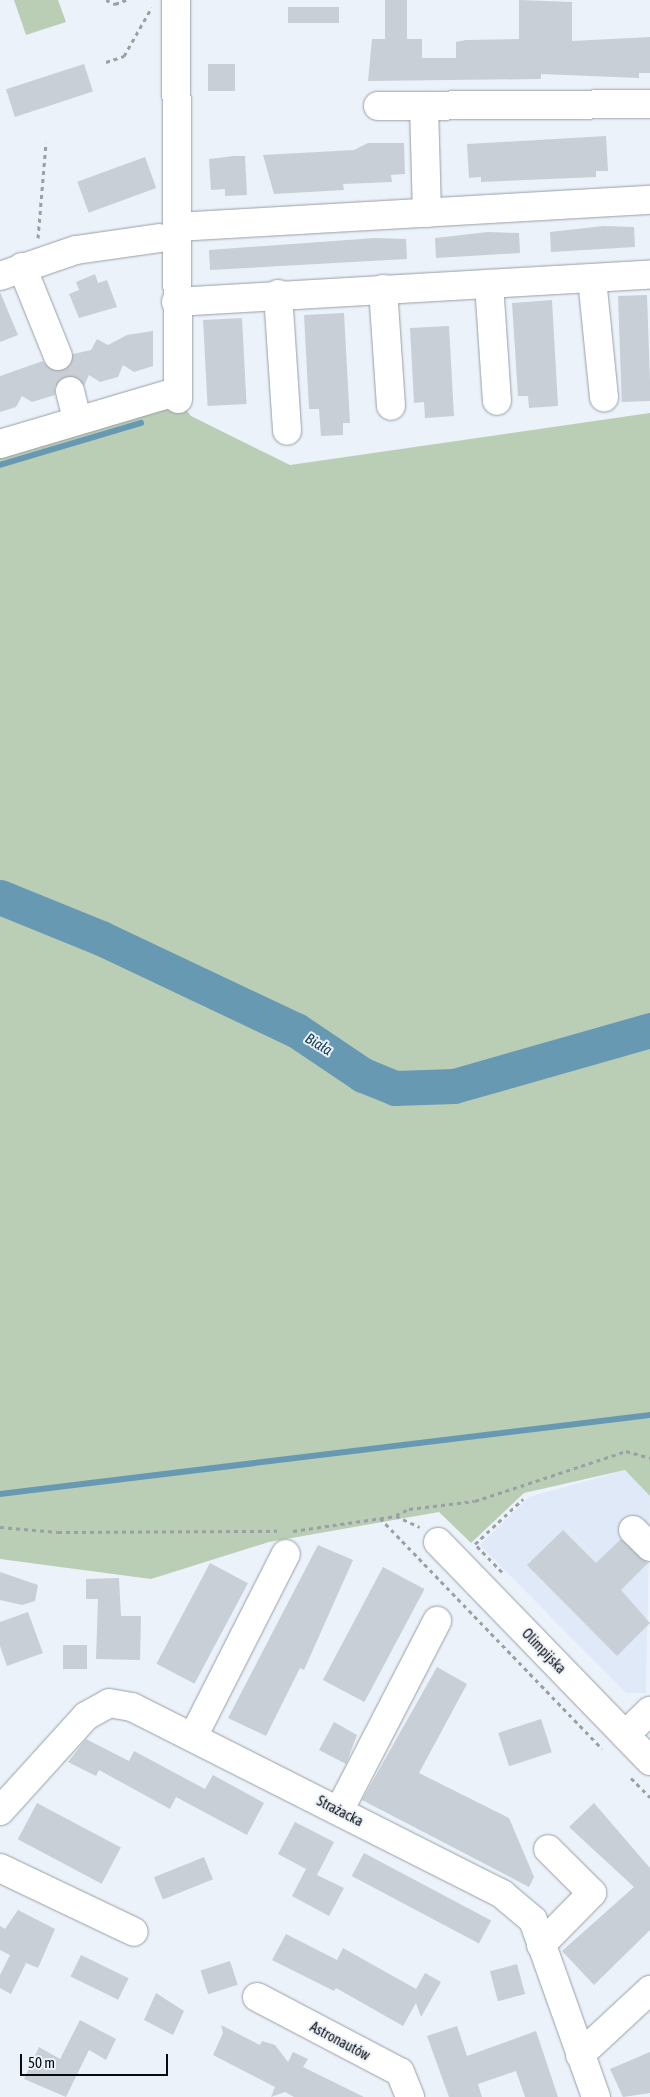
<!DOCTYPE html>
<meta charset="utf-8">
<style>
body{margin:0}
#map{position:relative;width:650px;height:2097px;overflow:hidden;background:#ecf2fa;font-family:"Asap Condensed",sans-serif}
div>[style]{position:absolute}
.built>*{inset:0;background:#dfe9f8}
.green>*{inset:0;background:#baceb5}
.stream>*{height:5.5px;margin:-2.75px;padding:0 2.75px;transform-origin:2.75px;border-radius:2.75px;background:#6899b3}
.river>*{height:35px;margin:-17.5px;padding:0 17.5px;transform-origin:17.5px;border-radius:17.5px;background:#6899b3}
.building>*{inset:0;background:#c9cfd7;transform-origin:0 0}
.minor-tunnel>*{height:28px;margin-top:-14px;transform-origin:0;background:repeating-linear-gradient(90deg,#cacfd7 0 28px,transparent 0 42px)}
.path>*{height:3px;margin-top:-1.5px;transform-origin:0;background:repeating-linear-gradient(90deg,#9b9fa6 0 4px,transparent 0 8px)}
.roads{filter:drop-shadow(0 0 1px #989ea6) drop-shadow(0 0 1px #989ea6)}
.minor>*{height:28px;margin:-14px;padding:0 14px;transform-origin:14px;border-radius:14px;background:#fff}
span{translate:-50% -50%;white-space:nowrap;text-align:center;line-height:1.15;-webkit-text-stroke:4px #ecf2fa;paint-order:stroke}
.street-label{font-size:14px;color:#090b0e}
.water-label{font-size:15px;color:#0e3a4d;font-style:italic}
.scale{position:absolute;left:20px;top:2054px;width:148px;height:22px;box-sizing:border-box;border:2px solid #090b0e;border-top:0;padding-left:6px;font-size:15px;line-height:18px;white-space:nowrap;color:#090b0e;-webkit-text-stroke:4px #ecf2fa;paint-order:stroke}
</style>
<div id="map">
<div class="built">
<div style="clip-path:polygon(626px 1470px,650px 1496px,646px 1693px,626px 1693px,480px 1545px,529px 1497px)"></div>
</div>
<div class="green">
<div style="clip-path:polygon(14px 0,58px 0,66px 22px,26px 35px)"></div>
<div style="clip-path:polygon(178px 399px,191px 416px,290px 465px,650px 413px,650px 1496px,625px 1470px,524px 1493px,471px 1543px,439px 1512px,269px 1542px,151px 1579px,0 1559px,0 452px)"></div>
</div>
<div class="stream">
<div style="left:0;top:465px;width:147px;rotate:-16.6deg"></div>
<div style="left:0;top:1494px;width:655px;rotate:-6.93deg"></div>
</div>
<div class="river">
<div style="left:0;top:897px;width:109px;rotate:22.1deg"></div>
<div style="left:101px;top:938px;width:216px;rotate:25.3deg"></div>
<div style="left:296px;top:1030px;width:81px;rotate:33.9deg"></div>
<div style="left:363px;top:1075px;width:35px;rotate:22deg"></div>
<div style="left:395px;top:1088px;width:59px;rotate:-1.9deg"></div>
<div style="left:454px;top:1086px;width:204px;rotate:-15.9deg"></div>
</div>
<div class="building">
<div style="clip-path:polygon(385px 0,407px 0,407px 39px,422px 39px,422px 58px,456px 58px,456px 42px,466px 40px,519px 39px,519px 0,572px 2px,572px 41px,650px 37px,650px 73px,639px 73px,639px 78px,541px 74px,541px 79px,368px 81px,372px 39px,385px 39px)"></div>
<div style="left:288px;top:7px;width:51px;height:16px"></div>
<div style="left:84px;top:64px;width:29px;height:82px;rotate:72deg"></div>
<div style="left:208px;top:64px;width:27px;height:27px"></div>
<div style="clip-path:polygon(606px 136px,608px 171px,596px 171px,596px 177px,481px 182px,481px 177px,469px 178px,467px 144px)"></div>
<div style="clip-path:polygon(368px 143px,404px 143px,405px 174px,391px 175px,392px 182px,343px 184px,344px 190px,274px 194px,263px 155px,354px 150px)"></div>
<div style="clip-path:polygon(234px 156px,245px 156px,247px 195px,225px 196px,225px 189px,211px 190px,209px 159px)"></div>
<div style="left:145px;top:157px;width:33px;height:72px;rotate:70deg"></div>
<div style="clip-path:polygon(603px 226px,634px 227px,635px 247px,551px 252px,550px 232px)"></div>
<div style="clip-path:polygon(488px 232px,519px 233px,520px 253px,436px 258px,435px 238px)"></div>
<div style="clip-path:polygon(375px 238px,406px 239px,407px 259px,210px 270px,209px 250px)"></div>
<div style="clip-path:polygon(95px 274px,98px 283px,107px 280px,117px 307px,79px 318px,69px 294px,79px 290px,76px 282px)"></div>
<div style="clip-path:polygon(0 292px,18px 335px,0 342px)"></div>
<div style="left:647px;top:295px;width:106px;height:29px;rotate:88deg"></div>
<div style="clip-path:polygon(552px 300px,558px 406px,529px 408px,528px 396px,518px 396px,512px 303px)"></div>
<div style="clip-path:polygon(344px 313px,350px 423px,343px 423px,343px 435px,321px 436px,319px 409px,309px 409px,304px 315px)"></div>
<div style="left:242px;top:318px;width:86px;height:39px;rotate:87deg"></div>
<div style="clip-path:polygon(449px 326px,454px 416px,425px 418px,424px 402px,414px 403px,410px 328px)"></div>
<div style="clip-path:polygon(153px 331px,153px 366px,134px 372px,123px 365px,118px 377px,100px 382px,89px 375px,84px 386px,75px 376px,66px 376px,55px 386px,55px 395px,32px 402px,22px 396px,16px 407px,0 412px,0 376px,43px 361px,49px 369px,63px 371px,73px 354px,91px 350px,97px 339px,108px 345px,127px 335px)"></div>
<div style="clip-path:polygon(563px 1530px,596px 1563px,621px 1539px,648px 1563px,621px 1590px,650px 1623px,617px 1656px,527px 1565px)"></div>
<div style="clip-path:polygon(318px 1545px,353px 1560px,304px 1670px,300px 1668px,266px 1736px,228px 1718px)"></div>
<div style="left:210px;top:1563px;width:43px;height:114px;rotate:28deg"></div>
<div style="left:383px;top:1567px;width:47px;height:128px;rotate:28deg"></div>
<div style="clip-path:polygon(0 1572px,38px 1585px,35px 1601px,22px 1605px,0 1600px)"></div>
<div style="clip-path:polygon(119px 1578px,121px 1616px,141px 1616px,140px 1660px,96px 1659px,98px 1599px,86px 1599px,86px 1579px)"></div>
<div style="clip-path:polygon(28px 1612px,43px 1653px,7px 1666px,0 1646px,0 1622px)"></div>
<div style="left:63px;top:1645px;width:24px;height:24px"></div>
<div style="clip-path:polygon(437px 1667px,467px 1684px,419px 1773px,509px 1818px,534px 1877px,529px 1887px,362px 1800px)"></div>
<div style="left:541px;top:1719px;width:35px;height:45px;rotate:72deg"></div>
<div style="clip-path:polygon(334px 1722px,357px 1735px,346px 1764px,319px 1750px)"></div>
<div style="clip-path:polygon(86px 1739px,129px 1761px,134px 1751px,205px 1789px,213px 1775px,264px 1803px,247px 1835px,176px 1797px,170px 1809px,99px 1770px,96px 1776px,68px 1762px)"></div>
<div style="left:37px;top:1803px;width:95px;height:41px;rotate:28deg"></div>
<div style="clip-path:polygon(594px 1803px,650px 1868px,650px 1930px,594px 1985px,562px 1951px,634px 1887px,569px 1827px)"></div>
<div style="clip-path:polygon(295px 1822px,334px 1842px,317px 1875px,344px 1888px,329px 1916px,292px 1896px,306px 1869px,278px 1854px)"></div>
<div style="left:364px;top:1853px;width:144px;height:26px;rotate:28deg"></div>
<div style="left:204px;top:1857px;width:24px;height:54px;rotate:68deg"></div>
<div style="clip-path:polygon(18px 1910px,55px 1929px,38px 1968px,26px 1963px,11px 1994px,0 1988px,0 1975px,10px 1955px,0 1950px,0 1926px,5px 1929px)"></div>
<div style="clip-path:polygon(286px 1934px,337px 1960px,343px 1948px,416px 1989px,425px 1973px,441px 1982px,421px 2017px,416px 2003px,403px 2026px,336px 1988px,334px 1991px,272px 1960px)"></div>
<div style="left:81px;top:1955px;width:53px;height:24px;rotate:26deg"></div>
<div style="left:230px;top:1961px;width:25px;height:31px;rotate:72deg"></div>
<div style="left:517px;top:1964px;width:31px;height:28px;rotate:75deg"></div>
<div style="clip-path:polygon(156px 1993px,184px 2011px,173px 2035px,144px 2020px)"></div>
<div style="clip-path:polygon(80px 2020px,116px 2039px,106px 2060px,89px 2050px,66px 2097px,24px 2079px,39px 2047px,60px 2059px)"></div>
<div style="clip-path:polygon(221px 2025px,260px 2045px,262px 2041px,275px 2045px,288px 2062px,293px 2052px,308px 2059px,303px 2067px,364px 2097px,294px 2097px,285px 2092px,271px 2097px,275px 2087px,213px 2055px,223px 2033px)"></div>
<div style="clip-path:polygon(457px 2026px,467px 2056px,536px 2031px,558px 2097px,525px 2097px,516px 2071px,478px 2084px,482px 2097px,449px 2097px,427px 2036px)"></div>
<div style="clip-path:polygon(650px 2052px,650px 2093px,623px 2097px,610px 2069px)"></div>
</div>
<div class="minor-tunnel">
<div style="left:58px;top:356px;width:37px;rotate:71deg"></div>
</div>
<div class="path">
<div style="left:106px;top:0;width:10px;rotate:24deg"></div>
<div style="left:115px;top:4px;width:12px;rotate:-20deg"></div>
<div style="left:106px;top:62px;width:19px;rotate:-18deg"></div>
<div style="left:124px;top:56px;width:56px;rotate:-60.3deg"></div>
<div style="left:38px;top:238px;width:96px;rotate:-85.2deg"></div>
<div style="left:396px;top:1515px;width:14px;rotate:-25deg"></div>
<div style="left:409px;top:1509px;width:66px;rotate:-6.9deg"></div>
<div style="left:475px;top:1501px;width:159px;rotate:-18.3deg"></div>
<div style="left:626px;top:1451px;width:25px;rotate:16deg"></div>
<div style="left:380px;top:1518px;width:320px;rotate:46.1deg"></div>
<div style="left:0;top:1527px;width:58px;rotate:4.9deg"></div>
<div style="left:58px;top:1532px;width:219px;rotate:-0.3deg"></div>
<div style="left:293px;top:1531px;width:104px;rotate:-8.3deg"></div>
<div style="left:396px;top:1516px;width:26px;rotate:25deg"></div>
<div style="left:502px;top:1572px;width:39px;rotate:-134deg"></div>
<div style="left:475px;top:1544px;width:66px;rotate:-43.2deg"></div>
<div style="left:631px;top:1778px;width:27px;rotate:45deg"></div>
</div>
<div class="roads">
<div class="minor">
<div style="left:176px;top:0;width:399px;rotate:89.7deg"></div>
<div style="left:378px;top:106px;width:272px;rotate:-0.4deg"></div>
<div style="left:424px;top:106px;width:107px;rotate:88.4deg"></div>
<div style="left:177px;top:227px;width:474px;rotate:-3.3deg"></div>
<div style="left:22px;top:267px;width:96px;rotate:68deg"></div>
<div style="left:0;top:276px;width:80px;rotate:-18.9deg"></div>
<div style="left:76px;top:250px;width:84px;rotate:-8.2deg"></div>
<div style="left:592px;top:279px;width:119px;rotate:84.2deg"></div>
<div style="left:489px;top:284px;width:117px;rotate:86.1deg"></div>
<div style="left:383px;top:289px;width:117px;rotate:86.1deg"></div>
<div style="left:278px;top:294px;width:137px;rotate:86.2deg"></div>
<div style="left:176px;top:302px;width:475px;rotate:-3.3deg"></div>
<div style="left:70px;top:391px;width:30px;rotate:76deg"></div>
<div style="left:0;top:444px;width:172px;rotate:-16.5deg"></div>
<div style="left:633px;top:1530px;width:24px;rotate:45deg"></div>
<div style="left:438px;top:1542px;width:305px;rotate:45.9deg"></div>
<div style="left:625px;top:1735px;width:35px;rotate:-44deg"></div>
<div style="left:193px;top:1737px;width:205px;rotate:-63.1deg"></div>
<div style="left:0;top:1811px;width:128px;rotate:-47.8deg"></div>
<div style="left:86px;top:1716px;width:26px;rotate:-29deg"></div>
<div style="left:109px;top:1703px;width:23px;rotate:10deg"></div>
<div style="left:132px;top:1707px;width:415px;rotate:26.8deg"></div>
<div style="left:502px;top:1894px;width:40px;rotate:40deg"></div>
<div style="left:533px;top:1920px;width:188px;rotate:70.4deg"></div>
<div style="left:339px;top:1811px;width:214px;rotate:-62.7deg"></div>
<div style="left:0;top:1868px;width:148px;rotate:25.5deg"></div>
<div style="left:541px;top:1945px;width:73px;rotate:-45.6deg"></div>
<div style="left:592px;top:1893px;width:62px;rotate:-135deg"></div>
<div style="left:257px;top:1997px;width:161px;rotate:27.7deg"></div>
<div style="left:400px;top:2072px;width:27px;rotate:68deg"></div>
<div style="left:580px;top:2055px;width:96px;rotate:-42.9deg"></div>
</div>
</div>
<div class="street-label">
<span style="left:544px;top:1651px;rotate:46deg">Olimpijska</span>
<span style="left:340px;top:1811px;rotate:27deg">Strażacka</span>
<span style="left:340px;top:2041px;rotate:28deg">Astronautów</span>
</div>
<div class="water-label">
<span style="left:319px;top:1044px;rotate:31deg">Biała</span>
</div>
<div class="scale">50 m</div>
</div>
